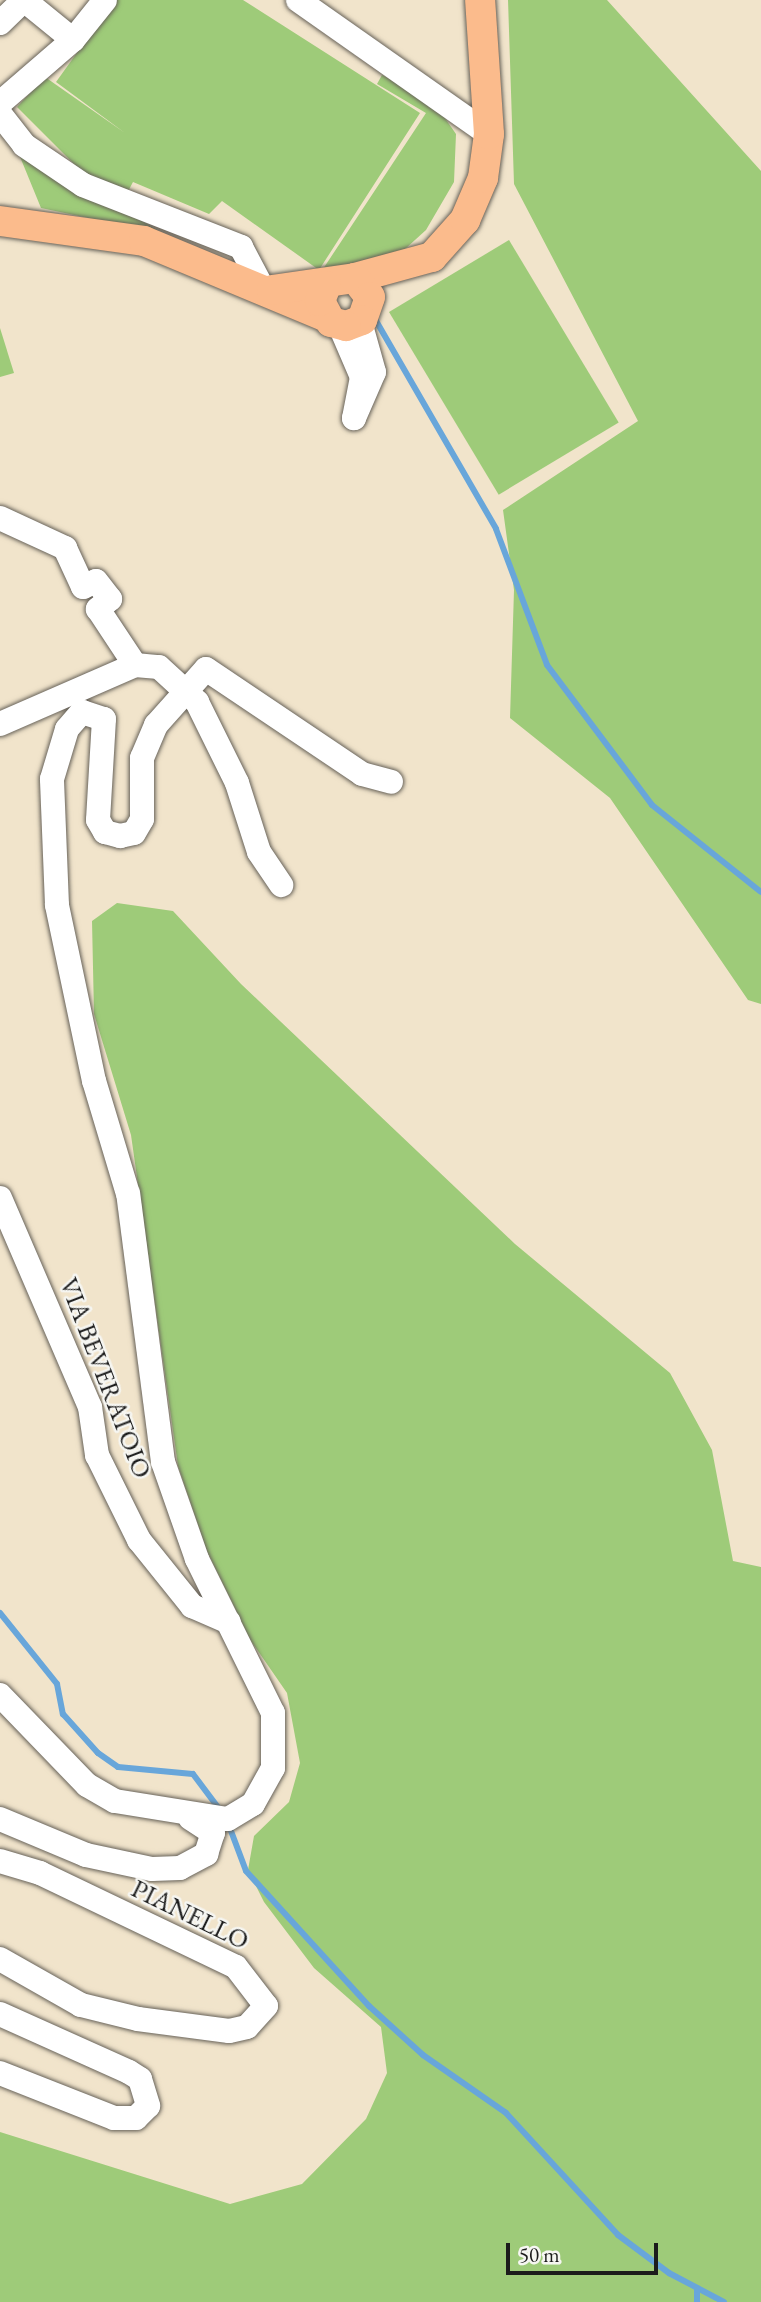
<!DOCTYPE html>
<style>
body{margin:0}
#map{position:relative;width:761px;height:2302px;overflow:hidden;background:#f1e4cb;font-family:"EB Garamond",serif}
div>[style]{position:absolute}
.green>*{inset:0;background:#9ecb79;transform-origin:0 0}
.stream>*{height:6px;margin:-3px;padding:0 3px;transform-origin:3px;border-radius:3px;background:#68a6da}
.roads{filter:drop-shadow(0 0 2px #676259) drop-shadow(0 0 2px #676259)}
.minor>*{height:24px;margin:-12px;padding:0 12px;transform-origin:12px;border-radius:12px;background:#fff}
.major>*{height:30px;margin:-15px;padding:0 15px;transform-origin:15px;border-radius:15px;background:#fbbb8c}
span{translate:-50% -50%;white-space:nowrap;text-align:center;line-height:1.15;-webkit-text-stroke:5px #f6f6f2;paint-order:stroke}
.street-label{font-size:26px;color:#1c1c1c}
.scale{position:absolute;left:506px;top:2243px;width:152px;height:32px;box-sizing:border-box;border:4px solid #1c1c1c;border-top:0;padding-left:9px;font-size:21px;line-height:24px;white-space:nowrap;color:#1c1c1c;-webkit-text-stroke:5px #f6f6f2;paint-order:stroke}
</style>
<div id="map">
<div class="green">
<div style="clip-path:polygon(115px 0,243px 0,420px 113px,319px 270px,222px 201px,209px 214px,133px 182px,125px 197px,82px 172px,17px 107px,45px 77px,125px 133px,56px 82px)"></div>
<div style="clip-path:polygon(508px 0,607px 0,761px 171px,761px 1004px,748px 1000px,610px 798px,510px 718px,514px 590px,503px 510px,638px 421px,514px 184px)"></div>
<div style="clip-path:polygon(382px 75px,433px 101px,456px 134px,454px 182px,426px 230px,393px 260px,323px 269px,426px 113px,377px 84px)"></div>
<div style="clip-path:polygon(7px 125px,46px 164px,164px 234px,41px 208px)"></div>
<div style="left:509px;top:240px;width:213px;height:140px;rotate:59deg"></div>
<div style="clip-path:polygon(0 328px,14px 373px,0 377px)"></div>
<div style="clip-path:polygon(117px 903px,173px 911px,241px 984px,515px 1244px,670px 1373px,712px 1450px,733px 1561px,761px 1567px,761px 2302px,0 2302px,0 2132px,230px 2204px,302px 2184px,366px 2119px,387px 2073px,381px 2027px,314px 1968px,264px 1902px,248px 1870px,254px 1836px,289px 1802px,300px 1763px,287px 1693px,251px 1641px,207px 1551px,178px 1466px,131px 1135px,94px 1014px,92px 921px)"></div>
</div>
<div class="stream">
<div style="left:375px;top:319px;width:242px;rotate:60deg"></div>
<div style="left:496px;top:529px;width:145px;rotate:69.4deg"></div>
<div style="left:547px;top:665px;width:175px;rotate:53.1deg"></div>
<div style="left:652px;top:805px;width:139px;rotate:38.6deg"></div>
<div style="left:0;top:1613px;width:91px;rotate:51.2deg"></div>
<div style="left:57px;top:1684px;width:31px;rotate:79deg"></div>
<div style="left:63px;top:1714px;width:52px;rotate:48.1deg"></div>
<div style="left:98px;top:1753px;width:24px;rotate:35deg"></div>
<div style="left:118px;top:1767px;width:75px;rotate:5.3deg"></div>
<div style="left:193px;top:1774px;width:45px;rotate:53.1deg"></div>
<div style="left:228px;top:1823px;width:51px;rotate:69.4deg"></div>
<div style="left:246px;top:1871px;width:183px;rotate:47.7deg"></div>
<div style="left:369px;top:2006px;width:73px;rotate:42.2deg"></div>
<div style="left:423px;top:2055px;width:101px;rotate:34.9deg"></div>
<div style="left:506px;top:2113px;width:166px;rotate:47.4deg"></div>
<div style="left:618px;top:2235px;width:64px;rotate:36.7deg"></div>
<div style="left:669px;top:2273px;width:62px;rotate:27.8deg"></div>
<div style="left:697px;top:2288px;width:14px;rotate:90deg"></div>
</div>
<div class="roads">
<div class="minor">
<div style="left:24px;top:0;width:63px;rotate:39.2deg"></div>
<div style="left:298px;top:0;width:233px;rotate:35.1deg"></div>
<div style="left:0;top:23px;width:33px;rotate:-44deg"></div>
<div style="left:0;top:103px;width:96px;rotate:-40.8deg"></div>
<div style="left:73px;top:40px;width:51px;rotate:-51.3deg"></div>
<div style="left:0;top:114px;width:39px;rotate:52deg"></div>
<div style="left:24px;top:145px;width:71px;rotate:34.1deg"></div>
<div style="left:83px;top:185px;width:170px;rotate:21.4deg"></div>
<div style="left:241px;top:247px;width:43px;rotate:62.2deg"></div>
<div style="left:340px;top:326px;width:56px;rotate:66.7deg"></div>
<div style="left:362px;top:377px;width:42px;rotate:101deg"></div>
<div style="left:354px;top:418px;width:50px;rotate:-66.5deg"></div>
<div style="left:374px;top:372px;width:52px;rotate:-105.6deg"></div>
<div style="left:0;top:518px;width:72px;rotate:24.8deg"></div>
<div style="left:65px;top:548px;width:43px;rotate:65.2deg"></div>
<div style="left:83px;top:587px;width:14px;rotate:-25deg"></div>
<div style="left:96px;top:581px;width:23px;rotate:52deg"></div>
<div style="left:110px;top:599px;width:16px;rotate:140deg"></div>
<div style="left:98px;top:609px;width:67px;rotate:56.5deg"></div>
<div style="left:0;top:724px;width:147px;rotate:-23.6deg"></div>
<div style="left:135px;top:665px;width:24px;rotate:5deg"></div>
<div style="left:159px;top:667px;width:52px;rotate:42.6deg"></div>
<div style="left:197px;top:702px;width:90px;rotate:63.7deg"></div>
<div style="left:237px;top:783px;width:72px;rotate:72.3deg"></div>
<div style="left:259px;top:852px;width:40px;rotate:56deg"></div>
<div style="left:0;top:1198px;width:228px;rotate:66.7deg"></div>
<div style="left:90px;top:1407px;width:49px;rotate:81.7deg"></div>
<div style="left:97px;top:1455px;width:95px;rotate:63.7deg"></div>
<div style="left:139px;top:1540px;width:85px;rotate:51.2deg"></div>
<div style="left:192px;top:1606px;width:40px;rotate:23.4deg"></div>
<div style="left:0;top:1695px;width:125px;rotate:46deg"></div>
<div style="left:87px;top:1785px;width:32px;rotate:30deg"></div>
<div style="left:115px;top:1801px;width:114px;rotate:9.1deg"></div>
<div style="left:228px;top:1819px;width:29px;rotate:-31deg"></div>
<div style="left:253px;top:1804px;width:41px;rotate:-60.9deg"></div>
<div style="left:273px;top:1768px;width:55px;rotate:-90deg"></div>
<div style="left:273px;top:1713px;width:172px;rotate:-116.3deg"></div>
<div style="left:197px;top:1559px;width:103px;rotate:-109.3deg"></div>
<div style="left:163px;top:1462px;width:270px;rotate:-97.4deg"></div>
<div style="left:128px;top:1194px;width:118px;rotate:-106.7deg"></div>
<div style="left:94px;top:1081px;width:180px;rotate:-101.9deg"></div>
<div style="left:57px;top:905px;width:126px;rotate:-92.3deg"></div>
<div style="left:52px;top:779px;width:52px;rotate:-73.3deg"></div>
<div style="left:67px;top:729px;width:23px;rotate:-49deg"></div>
<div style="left:82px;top:712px;width:23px;rotate:18deg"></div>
<div style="left:104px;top:719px;width:101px;rotate:93.4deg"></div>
<div style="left:98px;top:820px;width:14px;rotate:60deg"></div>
<div style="left:105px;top:832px;width:16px;rotate:15deg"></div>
<div style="left:120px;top:836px;width:14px;rotate:-12deg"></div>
<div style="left:134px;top:833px;width:16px;rotate:-60deg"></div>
<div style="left:142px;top:819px;width:61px;rotate:-90deg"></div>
<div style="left:142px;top:758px;width:36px;rotate:-67deg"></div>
<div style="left:156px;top:725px;width:75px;rotate:-48.2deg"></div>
<div style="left:206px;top:669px;width:188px;rotate:33.9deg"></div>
<div style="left:362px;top:774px;width:30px;rotate:15deg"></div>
<div style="left:0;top:1819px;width:93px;rotate:22.7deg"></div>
<div style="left:86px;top:1855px;width:67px;rotate:12deg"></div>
<div style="left:152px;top:1869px;width:28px;rotate:-2deg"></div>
<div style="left:180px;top:1868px;width:30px;rotate:-28deg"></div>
<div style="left:206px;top:1854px;width:22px;rotate:-72deg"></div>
<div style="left:213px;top:1833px;width:27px;rotate:-147deg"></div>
<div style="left:0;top:1861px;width:42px;rotate:16.7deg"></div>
<div style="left:40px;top:1873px;width:217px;rotate:25.6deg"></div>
<div style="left:236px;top:1967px;width:49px;rotate:52.4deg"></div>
<div style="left:266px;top:2006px;width:28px;rotate:132deg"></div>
<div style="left:247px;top:2027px;width:18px;rotate:167deg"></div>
<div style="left:229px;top:2031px;width:92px;rotate:-172.5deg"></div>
<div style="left:138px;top:2019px;width:59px;rotate:-166.2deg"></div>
<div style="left:81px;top:2005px;width:93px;rotate:-150.4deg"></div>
<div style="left:0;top:2014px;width:141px;rotate:24.2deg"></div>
<div style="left:129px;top:2072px;width:13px;rotate:32deg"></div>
<div style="left:140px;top:2079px;width:28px;rotate:73deg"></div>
<div style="left:148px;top:2106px;width:17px;rotate:135deg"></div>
<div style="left:136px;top:2118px;width:22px;rotate:180deg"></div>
<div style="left:114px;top:2118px;width:123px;rotate:-158.5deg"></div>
</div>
<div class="major">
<div style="left:0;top:221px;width:145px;rotate:7.9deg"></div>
<div style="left:144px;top:241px;width:195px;rotate:22.6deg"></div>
<div style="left:355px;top:278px;width:80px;rotate:-15.3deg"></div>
<div style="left:432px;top:257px;width:50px;rotate:-48.3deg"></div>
<div style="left:465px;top:220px;width:46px;rotate:-66.8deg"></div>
<div style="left:483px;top:178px;width:44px;rotate:-82.2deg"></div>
<div style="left:489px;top:134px;width:134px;rotate:-93.8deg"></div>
<div style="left:272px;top:290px;width:84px;rotate:-8.2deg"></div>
<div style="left:355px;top:278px;width:24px;rotate:52deg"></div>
<div style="left:370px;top:297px;width:24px;rotate:109deg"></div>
<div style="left:362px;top:320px;width:17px;rotate:159deg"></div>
<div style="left:346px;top:326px;width:16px;rotate:-165deg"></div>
<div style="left:331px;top:322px;width:24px;rotate:-118deg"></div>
<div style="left:320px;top:301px;width:16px;rotate:-68deg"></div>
</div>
</div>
<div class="street-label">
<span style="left:105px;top:1378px;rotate:69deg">VIA BEVERATOIO</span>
<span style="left:190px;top:1915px;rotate:26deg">PIANELLO</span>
</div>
<div class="scale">50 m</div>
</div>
